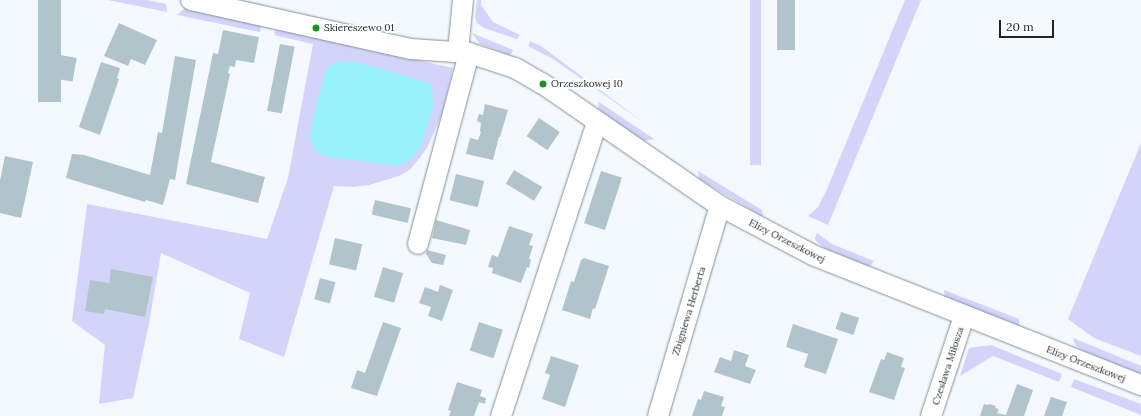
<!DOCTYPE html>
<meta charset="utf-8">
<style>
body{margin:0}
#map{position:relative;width:1141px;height:416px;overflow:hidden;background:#f3f9fe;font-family:Lora,serif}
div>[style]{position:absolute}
.green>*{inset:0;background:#d2d4fa;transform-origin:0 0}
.water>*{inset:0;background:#99f2fa}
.building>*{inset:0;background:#b2c4cb;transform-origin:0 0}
.roads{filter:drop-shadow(0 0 1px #83909b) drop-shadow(0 0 1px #83909b)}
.minor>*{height:20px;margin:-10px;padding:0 10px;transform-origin:10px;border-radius:10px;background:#fff}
.dots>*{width:11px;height:11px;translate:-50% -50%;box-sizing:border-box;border:2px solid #fff;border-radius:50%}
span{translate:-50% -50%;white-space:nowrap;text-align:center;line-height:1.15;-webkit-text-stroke:3.5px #fff;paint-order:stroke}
.poi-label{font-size:10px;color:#1e2428}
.left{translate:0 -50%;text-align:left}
.street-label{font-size:10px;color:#1e2428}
.scale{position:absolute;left:999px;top:20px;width:55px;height:18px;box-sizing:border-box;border:2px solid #1e2428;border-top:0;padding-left:5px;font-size:12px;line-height:14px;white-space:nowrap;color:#1e2428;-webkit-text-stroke:3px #fff;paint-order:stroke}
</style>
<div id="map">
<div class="green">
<div style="clip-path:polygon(108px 0,147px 0,166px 4px,167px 12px)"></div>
<div style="clip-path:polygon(477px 0,481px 0,481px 5px,493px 22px,520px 35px,517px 39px,484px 28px,477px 23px,475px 17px)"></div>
<div style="left:750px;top:0;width:11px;height:165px"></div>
<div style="clip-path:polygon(905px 0,921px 0,828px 225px,808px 216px,818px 207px,827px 189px)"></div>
<div style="clip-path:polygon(185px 8px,261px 25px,260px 32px,177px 15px)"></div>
<div style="clip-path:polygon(276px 29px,453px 68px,442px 115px,427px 148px,411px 169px,399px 176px,369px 185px,353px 187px,334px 186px,284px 357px,239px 339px,250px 293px,161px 253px,148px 329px,133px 398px,99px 404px,105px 345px,72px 321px,87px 204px,267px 239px,288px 178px,313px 44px,274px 35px)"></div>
<div style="clip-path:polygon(472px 33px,513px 50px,512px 53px,509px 55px,480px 44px)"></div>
<div style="clip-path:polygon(530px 41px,541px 46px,643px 122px,553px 59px,528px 46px)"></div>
<div style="clip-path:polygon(599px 102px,654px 139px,644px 141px,598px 109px)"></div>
<div style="clip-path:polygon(1141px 143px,1141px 356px,1094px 338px,1068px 319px)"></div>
<div style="clip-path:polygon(698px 171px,762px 210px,763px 217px,699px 179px)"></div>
<div style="clip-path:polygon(817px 233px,832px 244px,874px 261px,870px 266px,865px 266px,824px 248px,816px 241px,815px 238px)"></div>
<div style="clip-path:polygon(944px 290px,1019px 319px,1019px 326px,945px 298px)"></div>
<div style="clip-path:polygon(1073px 338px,1141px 366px,1141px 374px,1085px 352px,1075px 345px)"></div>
<div style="clip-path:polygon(991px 345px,1062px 374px,1059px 382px,993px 356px,960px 376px,969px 348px)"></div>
<div style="clip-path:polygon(1074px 379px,1141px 404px,1141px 415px,1071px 387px)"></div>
</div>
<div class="water">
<div style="clip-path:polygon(353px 61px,429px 83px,432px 89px,433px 106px,421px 147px,411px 159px,398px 166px,330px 157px,316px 152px,310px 139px,311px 126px,325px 73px,329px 66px,336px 62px)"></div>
</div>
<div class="building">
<div style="left:38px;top:0;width:23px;height:102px"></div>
<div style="left:777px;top:0;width:18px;height:50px"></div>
<div style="clip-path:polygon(119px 23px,157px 40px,145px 65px,131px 59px,128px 66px,104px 56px)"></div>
<div style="clip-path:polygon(223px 30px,259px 37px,254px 63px,236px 60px,235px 67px,230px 66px,228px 73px,230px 74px,211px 162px,265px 177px,258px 203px,186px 184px,213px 53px,218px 54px)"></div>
<div style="left:280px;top:44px;width:15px;height:68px;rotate:11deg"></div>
<div style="left:60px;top:55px;width:17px;height:24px;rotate:10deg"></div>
<div style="clip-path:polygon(175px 56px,196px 60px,175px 180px,170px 179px,163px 205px,146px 200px,145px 202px,66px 178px,72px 154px,84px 155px,150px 175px,158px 132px,162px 133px)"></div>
<div style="clip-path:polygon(101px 62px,120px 68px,117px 78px,119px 79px,100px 135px,79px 127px)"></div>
<div style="clip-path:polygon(485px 104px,508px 110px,500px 137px,499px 137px,493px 160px,466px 154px,470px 138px,478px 140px,481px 132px,480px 131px,481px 123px,477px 121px,479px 114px,483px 115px)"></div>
<div style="left:539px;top:118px;width:25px;height:22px;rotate:34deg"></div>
<div style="clip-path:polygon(5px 156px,33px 162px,21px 218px,0 213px,0 181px)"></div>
<div style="left:514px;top:170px;width:33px;height:16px;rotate:31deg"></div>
<div style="left:601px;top:171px;width:22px;height:55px;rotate:18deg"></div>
<div style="left:456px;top:174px;width:29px;height:27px;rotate:14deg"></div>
<div style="left:375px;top:200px;width:37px;height:15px;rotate:13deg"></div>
<div style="clip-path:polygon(436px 220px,470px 230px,466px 245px,432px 238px)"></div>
<div style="clip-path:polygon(509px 226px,533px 234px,529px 245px,533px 246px,529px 259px,531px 259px,529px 268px,527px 267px,521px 283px,492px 273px,493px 268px,488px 267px,492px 255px,498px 257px)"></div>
<div style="left:335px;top:238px;width:28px;height:27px;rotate:13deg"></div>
<div style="clip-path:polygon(427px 250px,446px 255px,443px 265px,432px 263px,426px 254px)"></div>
<div style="clip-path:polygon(584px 258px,609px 266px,595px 309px,593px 308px,590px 319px,562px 310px,571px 281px,574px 282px,581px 260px)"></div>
<div style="left:383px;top:267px;width:21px;height:31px;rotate:17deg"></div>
<div style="clip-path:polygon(111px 269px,153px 277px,145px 317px,105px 309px,104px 314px,85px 311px,90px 280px,109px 283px)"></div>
<div style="left:320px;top:278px;width:16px;height:22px;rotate:15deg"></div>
<div style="clip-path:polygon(440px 285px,453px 290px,442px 321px,428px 316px,431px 307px,419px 303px,425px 287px,438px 292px)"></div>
<div style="left:841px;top:312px;width:19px;height:18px;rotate:18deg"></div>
<div style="clip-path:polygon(383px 322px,401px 328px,377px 396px,351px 388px,357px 370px,365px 373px)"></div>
<div style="left:479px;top:322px;width:25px;height:30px;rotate:18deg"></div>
<div style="clip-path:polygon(793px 324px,838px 339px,826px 374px,804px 367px,808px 354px,786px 347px)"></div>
<div style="clip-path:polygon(734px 350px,749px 355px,745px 366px,756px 370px,750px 384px,714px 372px,720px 357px,731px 361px)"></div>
<div style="clip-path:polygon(887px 352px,904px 358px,901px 367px,905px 368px,894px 400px,869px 392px,881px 359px,884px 360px)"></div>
<div style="clip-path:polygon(551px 356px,579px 365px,565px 407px,542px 399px,550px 375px,545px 373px)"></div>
<div style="clip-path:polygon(457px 382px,482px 390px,480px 396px,486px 398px,485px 404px,479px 402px,474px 416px,449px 416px,451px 411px,448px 410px)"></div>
<div style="clip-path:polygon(1017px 384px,1033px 390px,1024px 416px,980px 416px,984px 404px,988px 405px,989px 404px,996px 406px,995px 408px,999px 409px,997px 413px,1006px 415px)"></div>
<div style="clip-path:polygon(704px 391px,724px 397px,721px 406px,725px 407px,722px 416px,692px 416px,698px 399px,701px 400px)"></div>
<div style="clip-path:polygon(1051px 397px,1067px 402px,1062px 416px,1044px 416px)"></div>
</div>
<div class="roads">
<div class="minor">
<div style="left:191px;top:0;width:225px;rotate:12.6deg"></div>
<div style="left:411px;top:49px;width:58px;rotate:3.9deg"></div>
<div style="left:469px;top:53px;width:48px;rotate:18.1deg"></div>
<div style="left:515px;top:68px;width:32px;rotate:30deg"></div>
<div style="left:543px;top:84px;width:215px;rotate:34.6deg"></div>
<div style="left:720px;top:206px;width:107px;rotate:27.8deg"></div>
<div style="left:815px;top:256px;width:351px;rotate:21.6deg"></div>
<div style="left:458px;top:51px;width:51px;rotate:-84.4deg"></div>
<div style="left:418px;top:244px;width:198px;rotate:-75deg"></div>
<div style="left:501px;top:416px;width:309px;rotate:-71.9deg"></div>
<div style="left:658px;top:416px;width:219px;rotate:-73.6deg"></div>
<div style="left:931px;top:416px;width:105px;rotate:-71.7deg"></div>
</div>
</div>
<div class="dots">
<div style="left:316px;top:28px;background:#169324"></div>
<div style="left:543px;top:84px;background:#169324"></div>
</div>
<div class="poi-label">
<span class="left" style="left:324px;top:28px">Skiereszewo 01</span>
<span class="left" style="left:551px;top:84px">Orzeszkowej 10</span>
</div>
<div class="street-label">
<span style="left:787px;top:241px;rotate:27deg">Elizy Orzeszkowej</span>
<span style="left:689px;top:311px;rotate:-73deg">Zbigniewa Herberta</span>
<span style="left:1086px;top:364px;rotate:21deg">Elizy Orzeszkowej</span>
<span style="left:948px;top:366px;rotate:-72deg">Czesława Miłosza</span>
</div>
<div class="scale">20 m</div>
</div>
